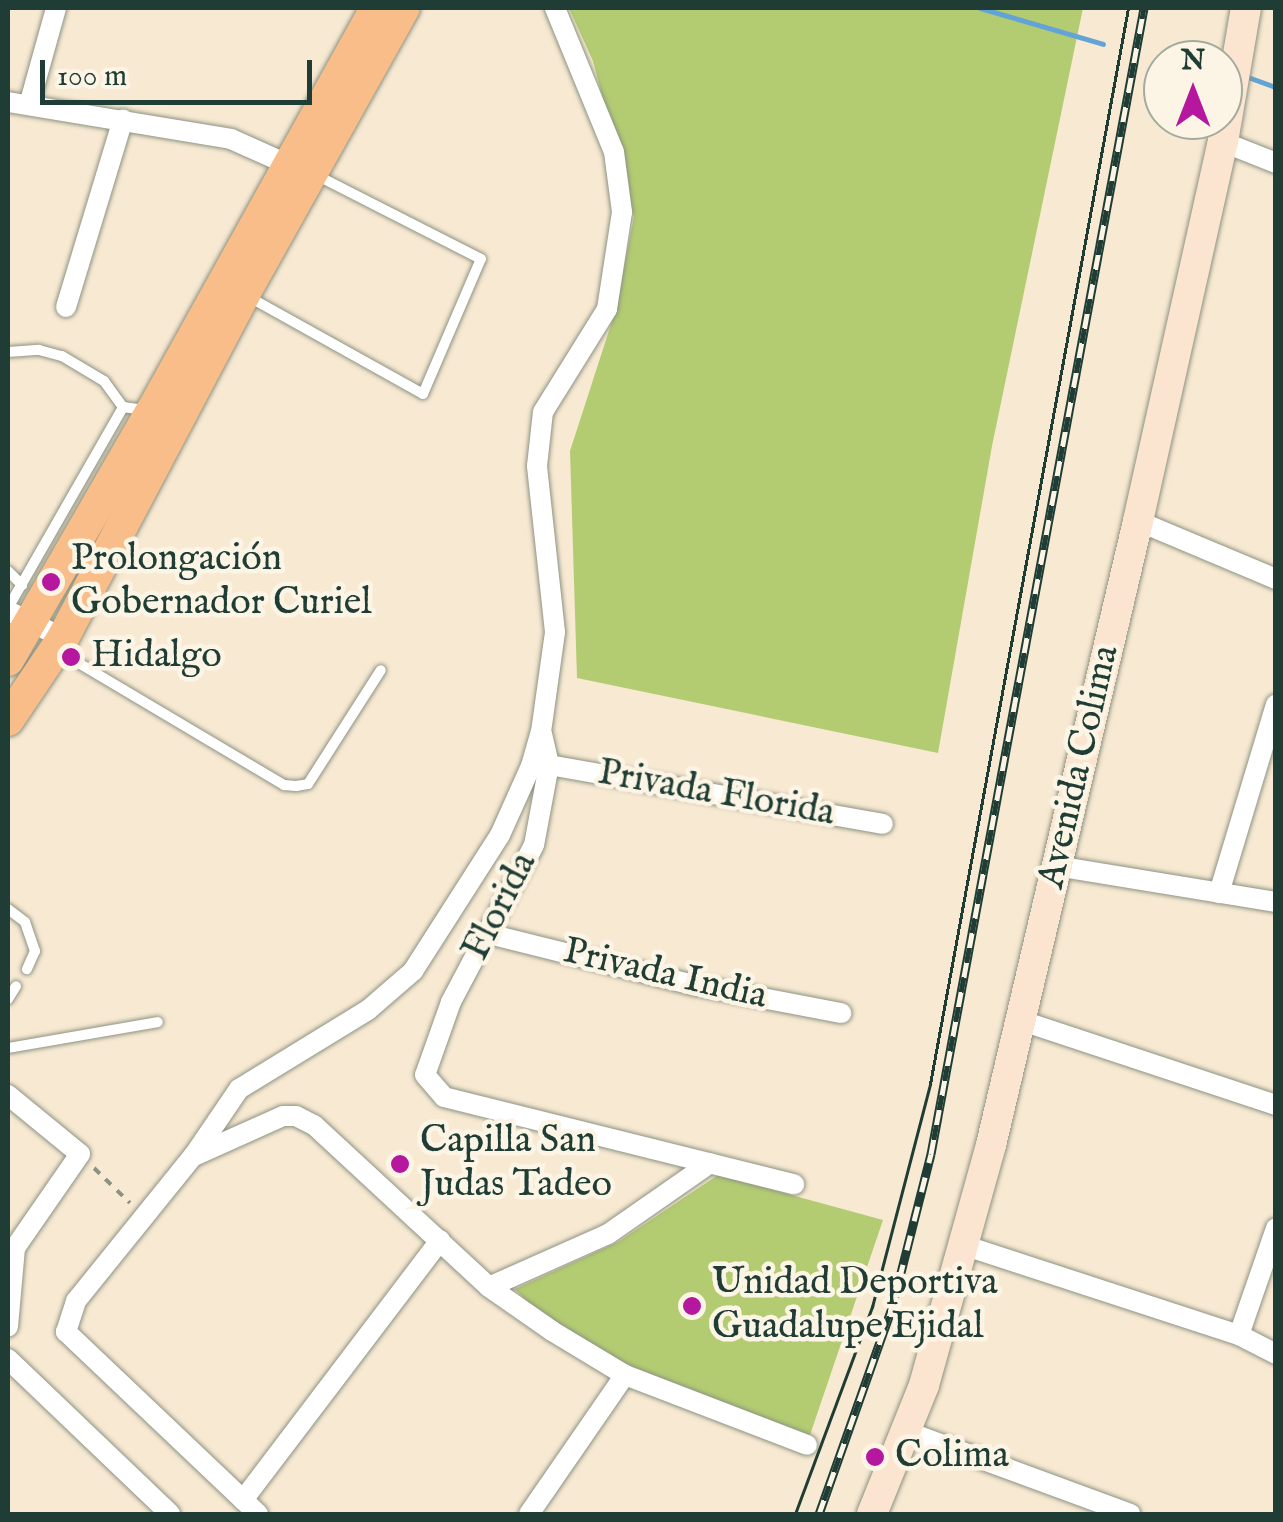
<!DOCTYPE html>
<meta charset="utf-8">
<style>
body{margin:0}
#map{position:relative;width:1283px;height:1522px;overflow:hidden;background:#f8e9d2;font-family:"IM FELL English",serif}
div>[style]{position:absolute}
.green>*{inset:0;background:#b3cc72}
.stream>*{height:5px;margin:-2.5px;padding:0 2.5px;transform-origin:2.5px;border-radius:2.5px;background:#64a3d6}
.path>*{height:4px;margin-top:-2px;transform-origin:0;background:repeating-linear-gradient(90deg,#8c9383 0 8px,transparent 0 16px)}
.roads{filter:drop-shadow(0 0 2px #8c9383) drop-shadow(0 0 2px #8c9383)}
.lane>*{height:10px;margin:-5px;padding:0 5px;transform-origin:5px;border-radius:5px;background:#fff}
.street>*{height:20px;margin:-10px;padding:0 10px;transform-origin:10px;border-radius:10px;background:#fff}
.secondary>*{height:30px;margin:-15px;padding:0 15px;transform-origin:15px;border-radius:15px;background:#fce5d0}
.primary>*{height:32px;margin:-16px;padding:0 16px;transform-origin:16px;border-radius:16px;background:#f8bd89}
.tram>*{height:2.5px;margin:-1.25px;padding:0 1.25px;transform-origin:1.25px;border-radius:1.25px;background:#1f3d34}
.rail>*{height:9px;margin-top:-4.5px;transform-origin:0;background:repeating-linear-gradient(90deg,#fcf5e5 0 15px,#1f3d34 0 30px);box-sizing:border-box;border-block:2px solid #1f3d34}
.dots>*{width:28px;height:28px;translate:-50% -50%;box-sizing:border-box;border:5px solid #fcf5e5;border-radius:50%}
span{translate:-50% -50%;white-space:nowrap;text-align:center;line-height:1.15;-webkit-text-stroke:9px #fcf5e5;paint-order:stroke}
.poi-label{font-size:38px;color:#1f3d34}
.left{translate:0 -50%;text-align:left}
.street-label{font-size:38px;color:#1f3d34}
.frame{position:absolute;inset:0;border:10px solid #1f3d34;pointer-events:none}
.north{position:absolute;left:1143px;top:40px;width:100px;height:100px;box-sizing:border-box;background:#fcf5e5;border:2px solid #a4ab9e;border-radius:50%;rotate:0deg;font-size:28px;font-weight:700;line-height:40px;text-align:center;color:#1f3d34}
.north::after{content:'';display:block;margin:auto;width:35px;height:45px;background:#b5179e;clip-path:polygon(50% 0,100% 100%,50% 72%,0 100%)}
.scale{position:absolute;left:40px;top:60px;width:272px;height:45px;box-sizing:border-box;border:5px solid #1f3d34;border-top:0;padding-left:12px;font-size:30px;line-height:35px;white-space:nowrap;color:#1f3d34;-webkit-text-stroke:8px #fcf5e5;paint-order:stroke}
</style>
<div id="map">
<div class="green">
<div style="clip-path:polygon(569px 8px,1083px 8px,992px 446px,938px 753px,577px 678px,570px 451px,616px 309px,634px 217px,593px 61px)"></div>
<div style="clip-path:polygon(718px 1175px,883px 1220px,810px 1435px,633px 1370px,548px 1323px,515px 1289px,618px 1242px)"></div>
</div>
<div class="stream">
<div style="left:980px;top:8px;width:128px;rotate:16.3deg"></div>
<div style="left:1166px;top:59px;width:5px;rotate:11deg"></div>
<div style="left:1245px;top:76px;width:33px;rotate:20deg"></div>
</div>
<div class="path">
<div style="left:94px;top:1168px;width:50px;rotate:44.2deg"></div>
</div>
<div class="roads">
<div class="lane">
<div style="left:249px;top:297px;width:199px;rotate:29.1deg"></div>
<div style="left:423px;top:394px;width:147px;rotate:-66.8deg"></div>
<div style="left:481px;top:259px;width:187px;rotate:-153deg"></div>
<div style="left:8px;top:352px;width:31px;rotate:-4deg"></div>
<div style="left:39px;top:350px;width:24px;rotate:15deg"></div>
<div style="left:62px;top:356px;width:49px;rotate:30.8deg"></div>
<div style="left:104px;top:381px;width:32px;rotate:54deg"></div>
<div style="left:123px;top:407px;width:22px;rotate:8deg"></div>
<div style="left:8px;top:571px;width:20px;rotate:45deg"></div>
<div style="left:8px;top:608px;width:232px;rotate:-60.2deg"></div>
<div style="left:60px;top:652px;width:261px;rotate:30.7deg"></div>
<div style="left:284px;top:785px;width:12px;rotate:5deg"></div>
<div style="left:296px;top:786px;width:12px;rotate:-9deg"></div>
<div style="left:308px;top:784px;width:135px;rotate:-57.4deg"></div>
<div style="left:8px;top:909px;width:21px;rotate:37deg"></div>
<div style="left:25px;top:922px;width:31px;rotate:71deg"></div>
<div style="left:35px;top:951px;width:20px;rotate:114deg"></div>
<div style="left:8px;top:999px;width:15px;rotate:-58deg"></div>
<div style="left:8px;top:1048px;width:152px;rotate:-9.8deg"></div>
</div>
<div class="street">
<div style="left:8px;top:102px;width:226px;rotate:9.4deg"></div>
<div style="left:231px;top:139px;width:61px;rotate:24.1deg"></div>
<div style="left:29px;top:105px;width:101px;rotate:-74.4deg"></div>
<div style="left:1223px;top:142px;width:57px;rotate:21.6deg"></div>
<div style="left:66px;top:307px;width:196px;rotate:-73.1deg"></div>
<div style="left:1138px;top:521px;width:150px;rotate:22.8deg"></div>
<div style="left:8px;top:611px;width:61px;rotate:26.1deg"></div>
<div style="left:542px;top:734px;width:32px;rotate:77deg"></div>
<div style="left:549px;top:765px;width:81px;rotate:100.6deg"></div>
<div style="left:534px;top:845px;width:178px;rotate:117.9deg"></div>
<div style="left:451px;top:1002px;width:77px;rotate:109.6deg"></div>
<div style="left:425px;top:1075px;width:29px;rotate:49deg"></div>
<div style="left:444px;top:1097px;width:361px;rotate:14deg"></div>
<div style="left:549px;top:765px;width:339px;rotate:10deg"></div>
<div style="left:1056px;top:866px;width:223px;rotate:9.3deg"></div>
<div style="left:1219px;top:893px;width:197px;rotate:-73.2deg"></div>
<div style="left:489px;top:934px;width:211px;rotate:14deg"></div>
<div style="left:694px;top:985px;width:150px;rotate:10.8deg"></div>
<div style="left:1019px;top:1020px;width:271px;rotate:18.3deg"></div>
<div style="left:8px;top:1095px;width:93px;rotate:39.3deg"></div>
<div style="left:80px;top:1154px;width:114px;rotate:124.7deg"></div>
<div style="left:15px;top:1248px;width:79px;rotate:95.1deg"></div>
<div style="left:196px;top:1155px;width:95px;rotate:-24.1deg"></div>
<div style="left:283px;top:1116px;width:13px"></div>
<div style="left:296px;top:1116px;width:20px;rotate:27deg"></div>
<div style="left:314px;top:1125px;width:238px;rotate:42.8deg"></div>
<div style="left:489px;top:1287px;width:77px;rotate:34.9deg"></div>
<div style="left:552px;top:1331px;width:85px;rotate:31.1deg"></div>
<div style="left:625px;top:1375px;width:195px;rotate:21deg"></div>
<div style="left:963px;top:1245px;width:290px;rotate:18.1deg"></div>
<div style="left:1239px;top:1335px;width:42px;rotate:27.2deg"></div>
<div style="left:489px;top:1287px;width:130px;rotate:-24deg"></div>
<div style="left:608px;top:1234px;width:124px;rotate:-34.8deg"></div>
<div style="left:1239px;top:1335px;width:113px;rotate:-70.9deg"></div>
<div style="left:8px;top:1359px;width:224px;rotate:43.7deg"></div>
<div style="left:905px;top:1431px;width:240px;rotate:20.2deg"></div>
<div style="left:243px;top:1500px;width:326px;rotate:-52.8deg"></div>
<div style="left:258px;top:1514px;width:265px;rotate:-136.5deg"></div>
<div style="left:66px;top:1332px;width:33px;rotate:-72deg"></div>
<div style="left:76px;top:1301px;width:188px;rotate:-51.1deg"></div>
<div style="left:194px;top:1155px;width:80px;rotate:-55.7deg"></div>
<div style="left:239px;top:1089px;width:151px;rotate:-31.5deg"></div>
<div style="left:368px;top:1010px;width:60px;rotate:-40.9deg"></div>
<div style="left:413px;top:971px;width:161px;rotate:-57.4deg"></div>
<div style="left:500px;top:835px;width:76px;rotate:-65.8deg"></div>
<div style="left:531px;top:766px;width:35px;rotate:-74deg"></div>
<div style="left:541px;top:732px;width:101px;rotate:-82deg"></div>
<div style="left:555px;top:632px;width:167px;rotate:-96.2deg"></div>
<div style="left:537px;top:466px;width:54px;rotate:-83.7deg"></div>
<div style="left:543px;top:412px;width:121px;rotate:-58.1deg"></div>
<div style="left:607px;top:309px;width:98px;rotate:-81.2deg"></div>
<div style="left:622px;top:212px;width:61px;rotate:-97.6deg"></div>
<div style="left:614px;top:152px;width:156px;rotate:-112.3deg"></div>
<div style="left:529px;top:1514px;width:169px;rotate:-55.4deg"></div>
</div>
<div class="secondary">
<div style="left:872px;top:1514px;width:139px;rotate:-68deg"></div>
<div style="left:924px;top:1385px;width:249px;rotate:-74.4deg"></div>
<div style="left:991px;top:1145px;width:641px;rotate:-76.74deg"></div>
<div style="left:1138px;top:521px;width:388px;rotate:-77.4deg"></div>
<div style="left:1223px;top:142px;width:136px;rotate:-80.3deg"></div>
</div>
<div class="primary">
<div style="left:8px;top:660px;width:288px;rotate:-60deg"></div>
<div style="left:152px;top:411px;width:461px;rotate:-60.9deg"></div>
<div style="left:8px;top:720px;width:99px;rotate:-56.1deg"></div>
<div style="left:63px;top:638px;width:389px;rotate:-62.2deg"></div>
<div style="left:244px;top:294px;width:328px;rotate:-60.8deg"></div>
</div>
</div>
<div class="tram">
<div style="left:795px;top:1514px;width:221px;rotate:-69.6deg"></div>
<div style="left:872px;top:1307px;width:230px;rotate:-75.4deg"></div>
<div style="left:930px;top:1084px;width:1094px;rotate:-79.57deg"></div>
</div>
<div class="rail">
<div style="left:819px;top:1514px;width:219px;rotate:-70.5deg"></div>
<div style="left:892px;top:1308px;width:159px;rotate:-75.8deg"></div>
<div style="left:931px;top:1154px;width:1166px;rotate:-79.47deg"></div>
</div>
<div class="dots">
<div style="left:51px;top:582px;background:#b5179e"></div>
<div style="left:71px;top:657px;background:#b5179e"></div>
<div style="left:400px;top:1164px;background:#b5179e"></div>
<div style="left:692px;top:1306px;background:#b5179e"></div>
<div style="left:875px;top:1457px;background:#b5179e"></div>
</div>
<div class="poi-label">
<span class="left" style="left:71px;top:582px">Prolongación<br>Gobernador Curiel</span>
<span class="left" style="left:91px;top:657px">Hidalgo</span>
<span class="left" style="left:420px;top:1164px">Capilla San<br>Judas Tadeo</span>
<span class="left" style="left:712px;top:1306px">Unidad Deportiva<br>Guadalupe Ejidal</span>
<span class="left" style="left:895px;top:1457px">Colima</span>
</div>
<div class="street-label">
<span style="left:1080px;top:767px;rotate:-77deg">Avenida Colima</span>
<span style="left:716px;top:794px;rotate:10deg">Privada Florida</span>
<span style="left:501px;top:907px;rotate:-63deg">Florida</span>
<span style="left:665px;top:975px;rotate:13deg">Privada India</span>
</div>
<div class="frame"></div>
<div class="north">N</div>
<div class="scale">100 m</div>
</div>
